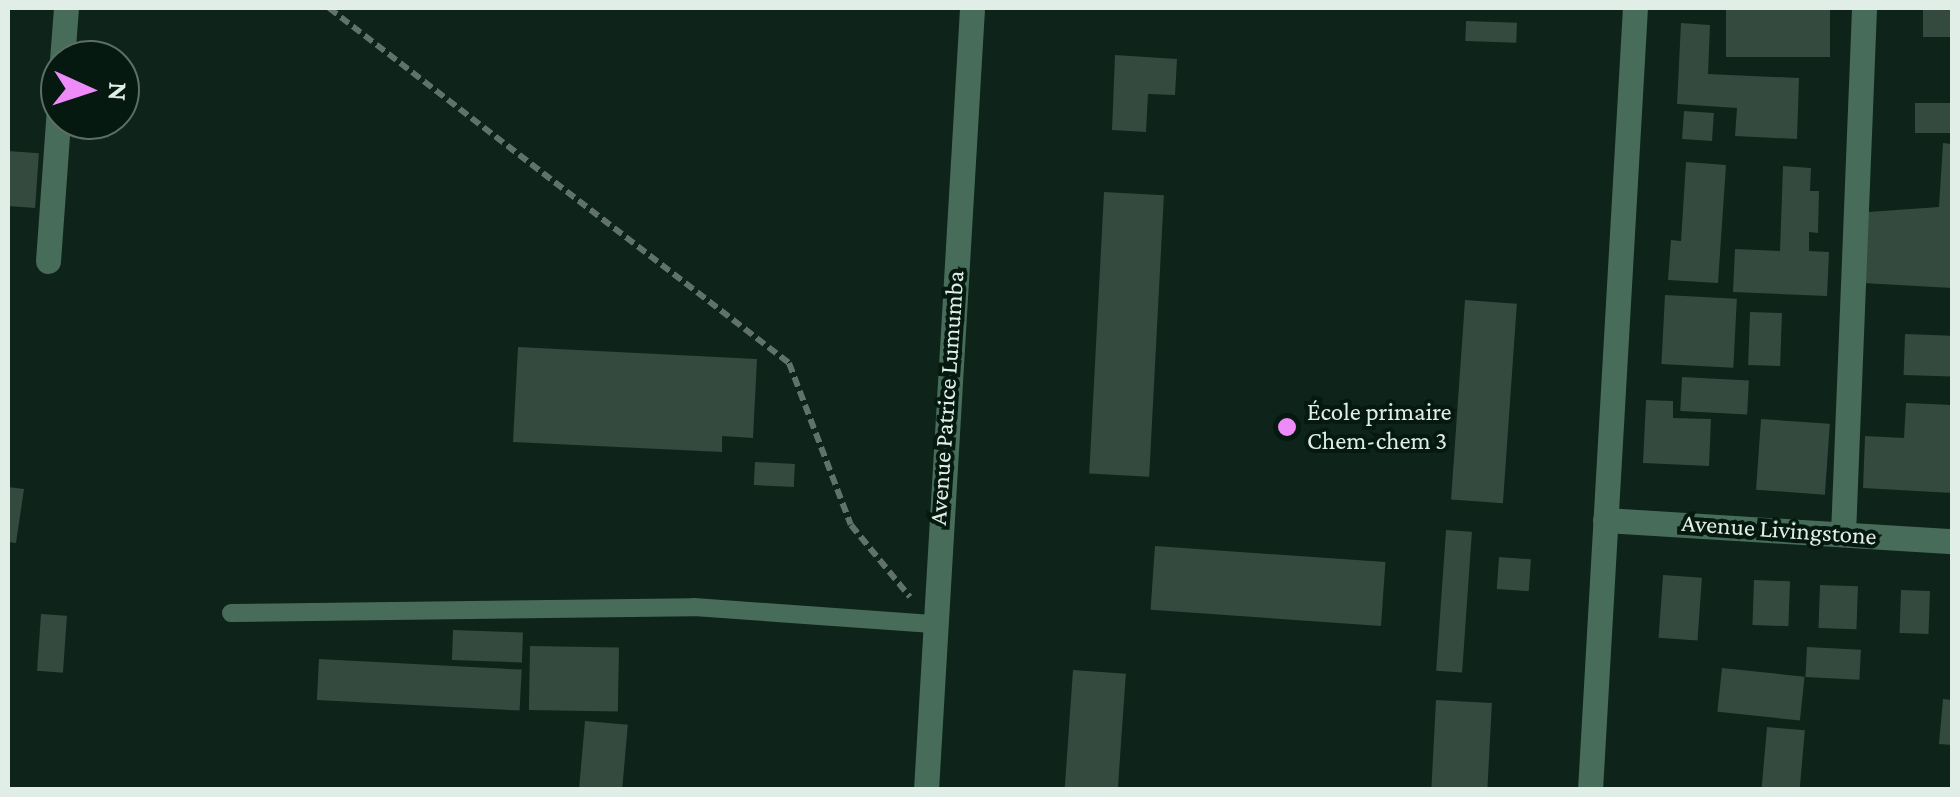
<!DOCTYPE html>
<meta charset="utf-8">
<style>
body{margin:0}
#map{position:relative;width:1960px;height:797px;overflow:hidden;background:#0e2319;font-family:"Crimson Pro",serif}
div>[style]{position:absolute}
.building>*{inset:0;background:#344a3e;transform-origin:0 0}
.path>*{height:6px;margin-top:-3px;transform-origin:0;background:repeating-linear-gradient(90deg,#607269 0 10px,transparent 0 15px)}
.service>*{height:18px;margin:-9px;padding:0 9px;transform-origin:9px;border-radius:9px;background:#476c59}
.minor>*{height:25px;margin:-12.5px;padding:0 12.5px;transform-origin:12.5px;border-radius:12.5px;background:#476c59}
.tertiary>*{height:25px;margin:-12.5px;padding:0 12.5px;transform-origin:12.5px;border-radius:12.5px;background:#476c59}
.dots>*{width:28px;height:28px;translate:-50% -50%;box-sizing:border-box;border:5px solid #051910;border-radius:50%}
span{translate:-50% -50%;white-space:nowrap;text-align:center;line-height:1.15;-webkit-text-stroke:8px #051910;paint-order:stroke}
.street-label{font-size:25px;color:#e1eee7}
.poi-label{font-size:25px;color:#e1eee7}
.left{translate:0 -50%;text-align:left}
.frame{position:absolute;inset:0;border:10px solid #e1eee7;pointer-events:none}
.north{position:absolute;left:40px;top:40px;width:100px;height:100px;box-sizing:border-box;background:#051910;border:2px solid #5d6e66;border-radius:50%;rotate:93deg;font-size:28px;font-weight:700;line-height:40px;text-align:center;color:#e1eee7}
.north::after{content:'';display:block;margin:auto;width:35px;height:45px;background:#ee8bf8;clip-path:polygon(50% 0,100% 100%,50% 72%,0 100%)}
</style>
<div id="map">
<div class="building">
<div style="left:1726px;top:8px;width:104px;height:49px"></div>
<div style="left:1923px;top:8px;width:29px;height:29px"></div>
<div style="left:1466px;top:21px;width:51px;height:20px;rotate:2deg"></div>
<div style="clip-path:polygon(1681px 23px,1710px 25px,1708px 74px,1799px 78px,1797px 139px,1735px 136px,1737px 108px,1677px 104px)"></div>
<div style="clip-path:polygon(1115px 55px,1177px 59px,1175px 95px,1148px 94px,1146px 132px,1112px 130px)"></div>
<div style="left:1915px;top:103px;width:37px;height:30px"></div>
<div style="left:1684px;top:111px;width:30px;height:28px;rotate:4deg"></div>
<div style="clip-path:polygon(1943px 143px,1952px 144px,1952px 288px,1863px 283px,1868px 212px,1939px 207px)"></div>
<div style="left:8px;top:151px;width:31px;height:55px;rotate:4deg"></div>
<div style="clip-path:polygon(1686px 162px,1726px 165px,1718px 283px,1668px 280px,1671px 240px,1681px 241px)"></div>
<div style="clip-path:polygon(1783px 166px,1811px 168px,1810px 191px,1819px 191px,1818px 233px,1809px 232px,1809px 251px,1829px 252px,1827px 296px,1733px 292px,1735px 249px,1780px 251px)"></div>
<div style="left:1104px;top:192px;width:60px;height:282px;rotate:3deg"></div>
<div style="left:1665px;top:295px;width:72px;height:69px;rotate:3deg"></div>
<div style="left:1465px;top:300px;width:52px;height:200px;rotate:4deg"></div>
<div style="left:1750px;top:312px;width:32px;height:53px;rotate:2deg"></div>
<div style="left:1905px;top:334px;width:47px;height:41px;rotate:2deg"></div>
<div style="clip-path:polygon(518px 347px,757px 359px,753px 438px,722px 436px,722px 452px,513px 442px)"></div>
<div style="left:1682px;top:377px;width:67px;height:34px;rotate:3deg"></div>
<div style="clip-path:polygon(1646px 400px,1673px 401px,1673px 418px,1711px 419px,1709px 466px,1643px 463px)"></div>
<div style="clip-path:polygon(1906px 403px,1952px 405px,1952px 493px,1863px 488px,1865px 436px,1904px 438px)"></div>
<div style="left:1761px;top:419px;width:69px;height:71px;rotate:4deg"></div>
<div style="left:755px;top:462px;width:40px;height:23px;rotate:3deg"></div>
<div style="clip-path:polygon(8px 487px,24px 489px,16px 543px,8px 542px)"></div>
<div style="left:1446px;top:530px;width:26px;height:141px;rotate:4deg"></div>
<div style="left:1155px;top:546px;width:231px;height:64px;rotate:4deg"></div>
<div style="left:1499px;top:557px;width:32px;height:32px;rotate:4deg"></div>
<div style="left:1663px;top:575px;width:39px;height:63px;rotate:4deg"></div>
<div style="left:1754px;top:580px;width:36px;height:45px;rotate:2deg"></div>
<div style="left:1820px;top:585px;width:38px;height:43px;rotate:2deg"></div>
<div style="left:1901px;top:590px;width:29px;height:43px;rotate:2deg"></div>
<div style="left:41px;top:614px;width:26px;height:57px;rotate:4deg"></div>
<div style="left:453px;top:630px;width:70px;height:30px;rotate:2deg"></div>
<div style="left:530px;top:646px;width:89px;height:64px;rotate:1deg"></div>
<div style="left:1807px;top:647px;width:54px;height:30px;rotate:3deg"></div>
<div style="left:319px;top:659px;width:203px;height:41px;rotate:3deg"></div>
<div style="left:1722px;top:668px;width:83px;height:44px;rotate:6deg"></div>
<div style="left:1073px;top:670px;width:53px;height:120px;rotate:4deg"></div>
<div style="clip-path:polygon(1943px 699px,1952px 700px,1952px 745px,1939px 744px)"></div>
<div style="left:1436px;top:700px;width:56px;height:90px;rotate:3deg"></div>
<div style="left:585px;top:721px;width:43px;height:69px;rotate:5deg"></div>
<div style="left:1767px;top:727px;width:38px;height:63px;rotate:5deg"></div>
</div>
<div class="path">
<div style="left:329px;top:8px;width:581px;rotate:37.66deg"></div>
<div style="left:789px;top:363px;width:173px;rotate:69.1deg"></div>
<div style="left:851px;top:525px;width:93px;rotate:50.7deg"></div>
</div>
<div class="service">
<div style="left:231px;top:613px;width:463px;rotate:-0.7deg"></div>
<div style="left:694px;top:607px;width:239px;rotate:4.1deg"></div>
</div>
<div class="minor">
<div style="left:62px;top:60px;width:52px;rotate:-85.6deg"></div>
<div style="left:48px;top:261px;width:169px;rotate:-85.9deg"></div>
<div style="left:1605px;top:520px;width:348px;rotate:3.5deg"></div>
<div style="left:1843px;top:534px;width:526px;rotate:-87.71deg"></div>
<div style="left:1590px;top:790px;width:783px;rotate:-86.71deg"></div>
</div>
<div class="tertiary">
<div style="left:926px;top:790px;width:783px;rotate:-86.63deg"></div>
</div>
<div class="dots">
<div style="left:1287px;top:427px;background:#ee8bf8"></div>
</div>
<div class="street-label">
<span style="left:947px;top:398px;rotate:-86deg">Avenue Patrice Lumumba</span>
<span style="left:1779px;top:530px;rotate:4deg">Avenue Livingstone</span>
</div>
<div class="poi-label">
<span class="left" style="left:1307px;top:427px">École primaire<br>Chem-chem 3</span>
</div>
<div class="frame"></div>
<div class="north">N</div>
</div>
